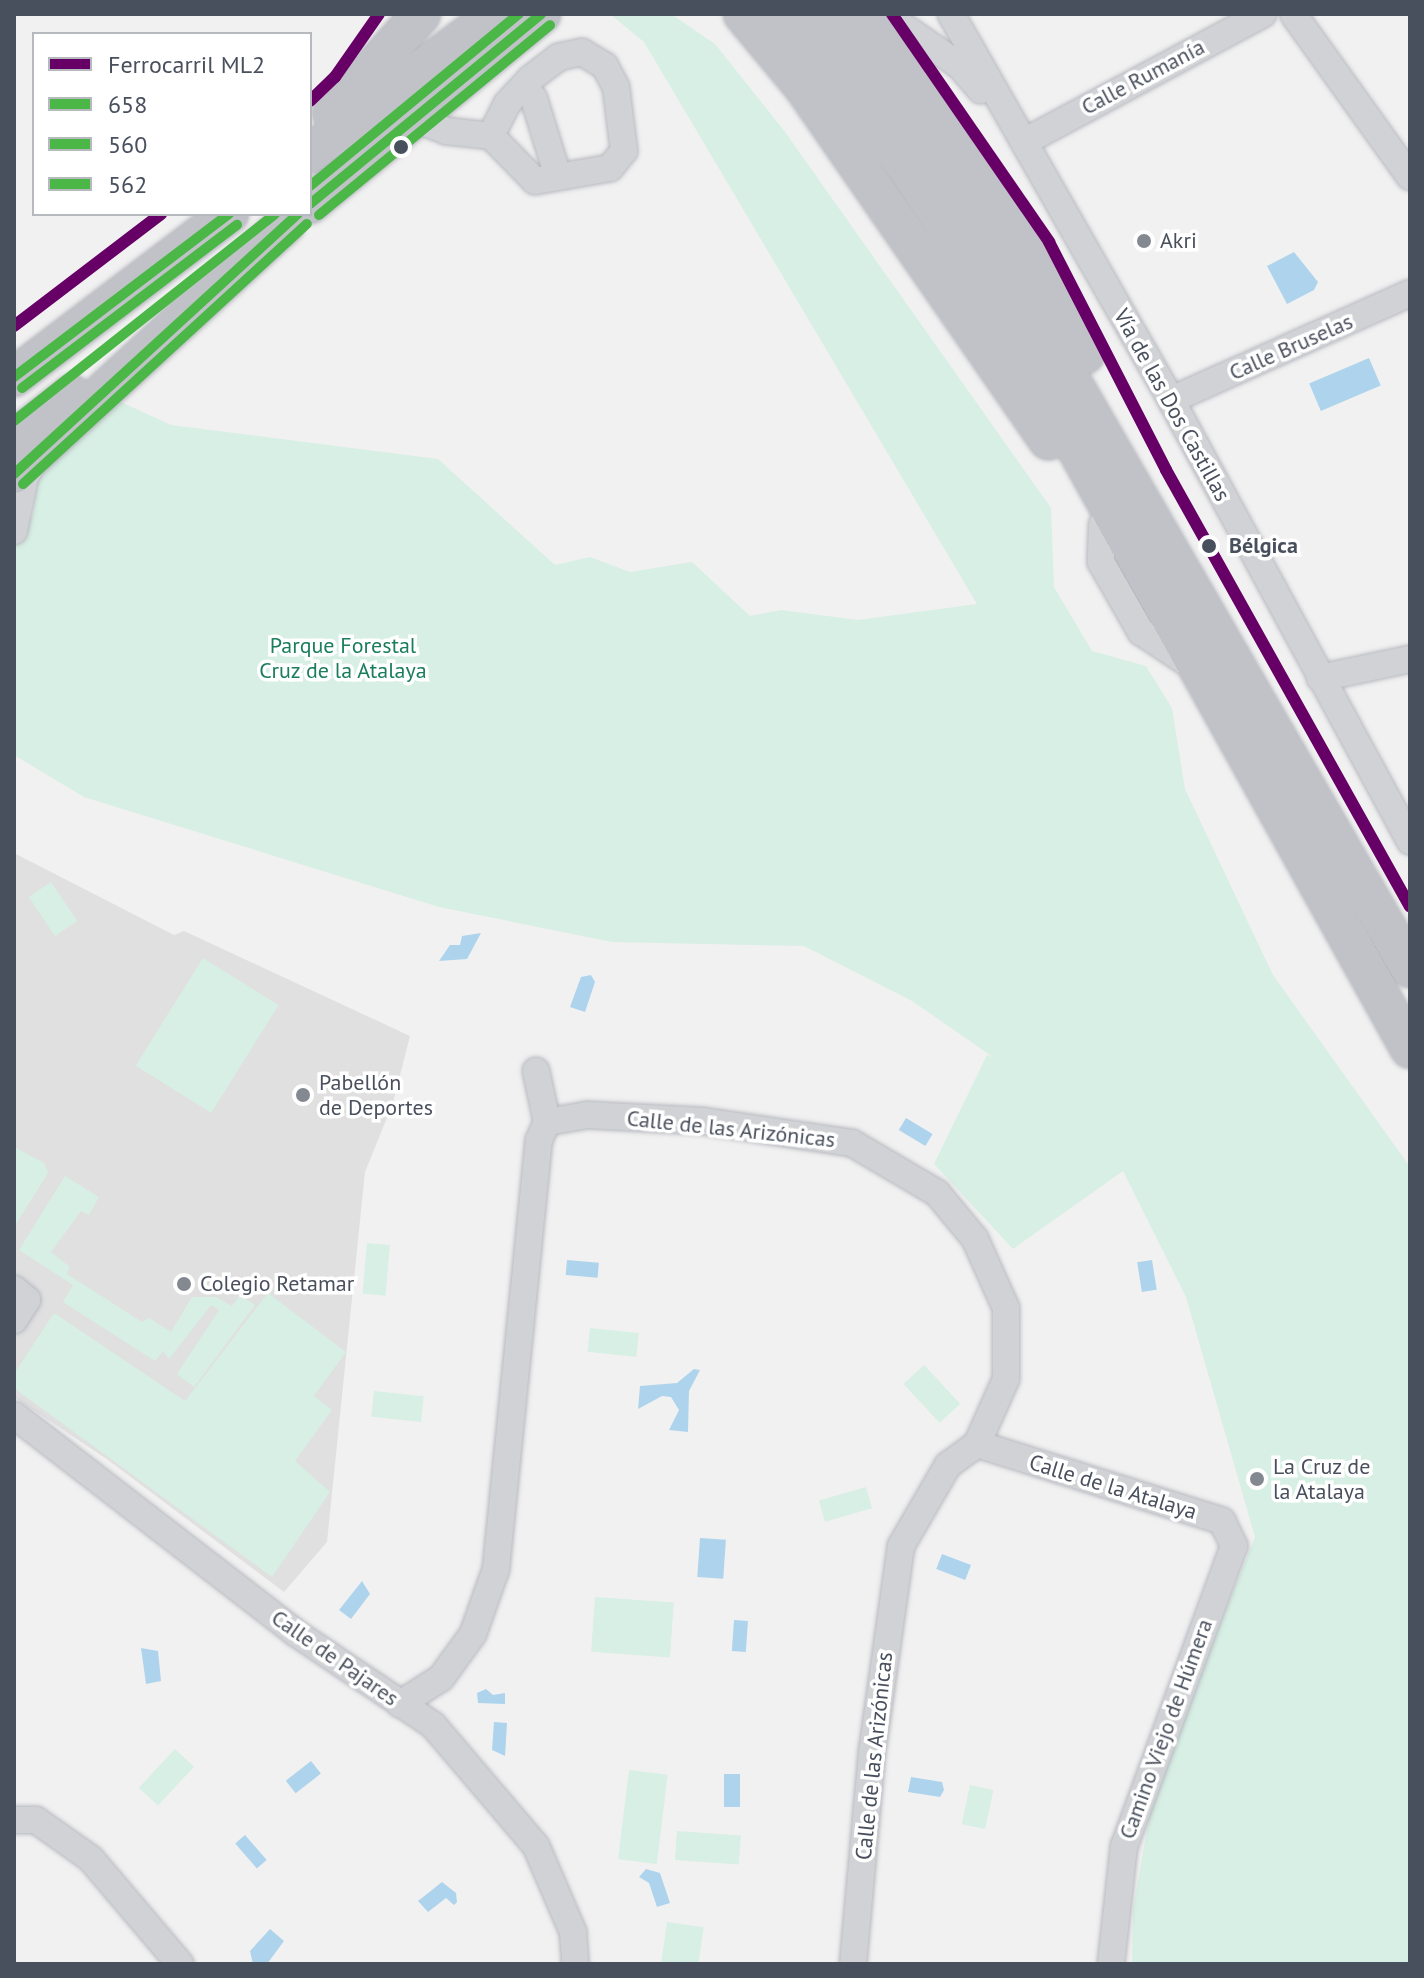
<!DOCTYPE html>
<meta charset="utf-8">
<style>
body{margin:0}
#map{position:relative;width:1424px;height:1978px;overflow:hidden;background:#f2f1f1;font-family:"PT Sans",sans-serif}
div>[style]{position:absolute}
.education>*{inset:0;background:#e0e0e1}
.green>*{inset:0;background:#d7efe4;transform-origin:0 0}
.water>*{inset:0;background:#add4ec;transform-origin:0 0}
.roads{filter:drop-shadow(0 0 2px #b7b9c0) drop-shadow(0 0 2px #b7b9c0)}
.minor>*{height:26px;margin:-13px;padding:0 13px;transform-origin:13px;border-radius:13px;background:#d0d2d5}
.highway>*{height:38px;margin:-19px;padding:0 19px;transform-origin:19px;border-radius:19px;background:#c0c2c8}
.bus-1>*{height:10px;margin:-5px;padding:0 5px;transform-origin:5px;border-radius:5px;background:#4ab747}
.bus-2>*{height:10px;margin:-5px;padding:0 5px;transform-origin:5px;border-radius:5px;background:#4ab747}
.bus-3>*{height:10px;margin:-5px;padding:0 5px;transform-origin:5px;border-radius:5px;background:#4ab747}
.rail-1>*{height:12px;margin:-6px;padding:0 6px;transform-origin:6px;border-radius:6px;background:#606}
.dots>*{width:22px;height:22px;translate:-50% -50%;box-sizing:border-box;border:4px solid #fff;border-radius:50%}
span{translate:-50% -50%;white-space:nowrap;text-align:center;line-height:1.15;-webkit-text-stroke:7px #fff;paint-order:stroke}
.street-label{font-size:22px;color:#49505d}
.poi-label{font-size:22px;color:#49505d}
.left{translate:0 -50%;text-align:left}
.stop-label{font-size:22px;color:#49505d;font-weight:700}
.park-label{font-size:22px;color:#1a7e5e}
.frame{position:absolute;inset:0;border:16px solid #49505d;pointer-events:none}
.legend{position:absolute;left:32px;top:32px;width:280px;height:184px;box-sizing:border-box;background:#fff;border:2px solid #b6b9be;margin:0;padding:10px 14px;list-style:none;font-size:24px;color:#49505d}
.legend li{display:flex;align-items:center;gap:16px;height:40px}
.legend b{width:40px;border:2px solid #b6b9be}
</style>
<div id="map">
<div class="education">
<div style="clip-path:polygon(14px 853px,174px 935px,184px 931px,410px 1036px,393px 1103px,365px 1172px,327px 1542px,284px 1592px,108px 1460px,14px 1397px)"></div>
</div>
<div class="green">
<div style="clip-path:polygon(610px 14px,671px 14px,715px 44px,785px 132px,1051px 508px,1054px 587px,1092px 651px,1146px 666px,1172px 708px,1185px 789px,1273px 975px,1410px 1167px,1410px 1964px,1132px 1964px,1133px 1909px,1155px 1785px,1255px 1537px,1186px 1297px,1123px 1171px,1013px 1249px,934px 1164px,987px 1055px,993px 1057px,912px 1001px,804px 946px,612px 942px,439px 907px,84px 797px,14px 755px,14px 540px,33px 514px,39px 470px,119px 401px,171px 425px,438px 459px,555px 565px,590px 557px,630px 572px,692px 562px,750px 616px,781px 610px,858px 620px,977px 604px,644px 42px)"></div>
<div style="left:51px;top:882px;width:47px;height:27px;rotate:56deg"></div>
<div style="left:203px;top:958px;width:89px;height:127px;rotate:32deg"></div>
<div style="clip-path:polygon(14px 1147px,44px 1163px,48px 1173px,14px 1227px)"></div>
<div style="clip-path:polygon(65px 1176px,99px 1197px,89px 1215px,81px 1211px,51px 1252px,70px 1267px,67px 1274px,142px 1322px,149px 1318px,171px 1332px,192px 1297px,216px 1297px,232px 1306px,240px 1295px,255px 1305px,194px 1387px,177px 1374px,219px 1310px,211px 1305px,169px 1359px,163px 1351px,155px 1361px,63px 1302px,73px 1285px,19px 1250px)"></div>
<div style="left:367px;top:1243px;width:23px;height:51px;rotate:5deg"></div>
<div style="clip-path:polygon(268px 1293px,346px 1352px,314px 1396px,332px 1410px,295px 1461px,330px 1492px,272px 1577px,14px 1388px,14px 1374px,54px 1313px,185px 1401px)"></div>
<div style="left:590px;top:1328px;width:49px;height:24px;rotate:6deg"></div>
<div style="left:924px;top:1365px;width:53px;height:28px;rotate:47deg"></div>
<div style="left:374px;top:1391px;width:50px;height:26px;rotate:6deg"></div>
<div style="left:866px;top:1487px;width:22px;height:49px;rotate:74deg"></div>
<div style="left:595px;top:1597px;width:79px;height:55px;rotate:4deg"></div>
<div style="left:175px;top:1749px;width:26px;height:53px;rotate:43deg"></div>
<div style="left:629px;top:1770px;width:39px;height:90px;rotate:7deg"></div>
<div style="left:970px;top:1785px;width:24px;height:40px;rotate:12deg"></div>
<div style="left:677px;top:1831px;width:64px;height:29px;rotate:4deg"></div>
<div style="left:667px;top:1922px;width:37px;height:42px;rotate:8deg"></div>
</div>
<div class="water">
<div style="clip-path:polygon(1294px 252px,1318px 282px,1314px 290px,1287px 304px,1267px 266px)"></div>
<div style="left:1369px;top:358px;width:30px;height:65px;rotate:67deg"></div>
<div style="clip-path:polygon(481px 933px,467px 959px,439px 961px,450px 945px,460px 945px,462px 936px)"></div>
<div style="clip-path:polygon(591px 975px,595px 982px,585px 1012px,570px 1007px,581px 977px)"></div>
<div style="left:906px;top:1118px;width:31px;height:14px;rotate:31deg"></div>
<div style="left:567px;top:1260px;width:32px;height:15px;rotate:5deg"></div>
<div style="left:1152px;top:1260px;width:30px;height:15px;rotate:81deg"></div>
<div style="clip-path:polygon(694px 1369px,700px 1370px,689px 1391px,688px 1432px,669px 1430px,679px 1410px,671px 1397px,662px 1396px,638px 1409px,640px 1386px,677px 1383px)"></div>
<div style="left:700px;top:1538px;width:26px;height:39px;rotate:4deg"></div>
<div style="left:942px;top:1554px;width:31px;height:16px;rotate:21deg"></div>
<div style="clip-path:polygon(362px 1581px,370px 1594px,351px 1619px,339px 1610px)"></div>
<div style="left:734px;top:1620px;width:14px;height:31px;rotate:4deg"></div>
<div style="clip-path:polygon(141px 1648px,158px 1651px,161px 1681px,146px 1684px)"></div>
<div style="clip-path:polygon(486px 1689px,493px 1695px,505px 1693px,505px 1704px,478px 1703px,477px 1693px)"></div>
<div style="clip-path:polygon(494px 1722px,507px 1723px,505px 1756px,492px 1750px)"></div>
<div style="left:311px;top:1761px;width:16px;height:32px;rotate:52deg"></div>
<div style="left:724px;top:1774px;width:16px;height:33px"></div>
<div style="clip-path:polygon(911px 1777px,942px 1782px,944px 1790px,940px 1797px,908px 1792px)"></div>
<div style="left:245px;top:1835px;width:33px;height:13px;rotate:49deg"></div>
<div style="clip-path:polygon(646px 1869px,660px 1873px,670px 1903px,657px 1907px,649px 1883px,639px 1877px)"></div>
<div style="clip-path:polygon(442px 1882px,456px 1893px,457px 1902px,454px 1905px,446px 1898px,428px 1912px,418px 1901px)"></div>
<div style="clip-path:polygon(270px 1929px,284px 1941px,267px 1964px,253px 1964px,250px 1951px)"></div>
</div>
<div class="roads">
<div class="minor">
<div style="left:885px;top:14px;width:91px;rotate:34.7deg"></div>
<div style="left:960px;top:66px;width:32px;rotate:49deg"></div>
<div style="left:951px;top:14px;width:444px;rotate:60.3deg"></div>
<div style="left:1171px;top:400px;width:502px;rotate:61.54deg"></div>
<div style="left:1294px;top:15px;width:199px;rotate:54.4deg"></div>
<div style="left:525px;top:87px;width:15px;rotate:53deg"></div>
<div style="left:534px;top:99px;width:77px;rotate:72.7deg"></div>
<div style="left:410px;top:117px;width:39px;rotate:21deg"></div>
<div style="left:446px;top:131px;width:45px;rotate:6.3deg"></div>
<div style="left:491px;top:136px;width:63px;rotate:45.6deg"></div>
<div style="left:535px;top:181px;width:76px;rotate:-9.8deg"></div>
<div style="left:610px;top:168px;width:22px;rotate:-51deg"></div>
<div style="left:624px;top:151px;width:64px;rotate:-97.1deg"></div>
<div style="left:616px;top:87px;width:24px;rotate:-118deg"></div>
<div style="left:605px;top:66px;width:27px;rotate:-149deg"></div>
<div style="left:582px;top:52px;width:24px;rotate:168deg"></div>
<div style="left:559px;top:57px;width:35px;rotate:143deg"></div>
<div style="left:531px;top:78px;width:35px;rotate:133deg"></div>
<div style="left:507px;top:104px;width:36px;rotate:117deg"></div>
<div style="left:1024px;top:142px;width:271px;rotate:-28.2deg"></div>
<div style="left:1171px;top:400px;width:262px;rotate:-24.1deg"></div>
<div style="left:1102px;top:525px;width:37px;rotate:92deg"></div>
<div style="left:1101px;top:562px;width:81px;rotate:60.3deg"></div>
<div style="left:1141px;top:632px;width:60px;rotate:33.4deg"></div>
<div style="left:14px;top:531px;width:55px;rotate:-78.5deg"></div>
<div style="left:25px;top:477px;width:21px;rotate:-59deg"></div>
<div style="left:1320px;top:678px;width:92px;rotate:-11.9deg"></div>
<div style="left:536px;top:1071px;width:52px;rotate:77.8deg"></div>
<div style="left:14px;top:1289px;width:17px;rotate:40deg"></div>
<div style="left:27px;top:1300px;width:24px;rotate:123deg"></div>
<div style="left:14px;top:1415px;width:356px;rotate:37.7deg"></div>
<div style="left:296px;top:1633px;width:165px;rotate:33.9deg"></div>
<div style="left:433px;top:1725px;width:159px;rotate:49.6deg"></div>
<div style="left:536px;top:1846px;width:94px;rotate:66.7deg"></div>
<div style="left:573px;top:1932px;width:32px;rotate:86deg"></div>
<div style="left:977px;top:1444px;width:257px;rotate:17.4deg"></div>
<div style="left:1222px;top:1521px;width:28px;rotate:64deg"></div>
<div style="left:1234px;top:1546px;width:320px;rotate:110.1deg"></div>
<div style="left:1124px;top:1846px;width:119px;rotate:96.3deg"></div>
<div style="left:400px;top:1704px;width:49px;rotate:-32.4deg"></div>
<div style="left:441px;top:1678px;width:54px;rotate:-54deg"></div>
<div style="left:473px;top:1634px;width:69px;rotate:-70.5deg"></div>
<div style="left:496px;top:1569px;width:431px;rotate:-84.3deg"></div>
<div style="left:539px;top:1140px;width:20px;rotate:-66deg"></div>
<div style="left:547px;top:1122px;width:41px;rotate:-9.9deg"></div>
<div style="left:587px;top:1115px;width:116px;rotate:3deg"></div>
<div style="left:703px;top:1121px;width:151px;rotate:8.4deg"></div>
<div style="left:852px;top:1143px;width:99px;rotate:30.5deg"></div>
<div style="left:937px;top:1193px;width:60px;rotate:50.4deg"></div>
<div style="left:975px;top:1239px;width:76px;rotate:65.8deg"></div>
<div style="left:1006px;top:1308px;width:71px;rotate:90deg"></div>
<div style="left:1006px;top:1379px;width:71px;rotate:114deg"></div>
<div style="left:977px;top:1444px;width:36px;rotate:144deg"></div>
<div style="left:948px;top:1465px;width:94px;rotate:120.1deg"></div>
<div style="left:901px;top:1546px;width:208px;rotate:98deg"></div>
<div style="left:872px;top:1752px;width:213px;rotate:95.1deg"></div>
<div style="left:14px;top:1820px;width:22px"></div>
<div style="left:36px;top:1820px;width:67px;rotate:35.3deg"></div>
<div style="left:91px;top:1859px;width:138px;rotate:49.7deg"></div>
</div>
<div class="highway">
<div style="left:743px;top:14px;width:94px;rotate:50.2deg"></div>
<div style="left:803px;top:86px;width:431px;rotate:55.3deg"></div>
<div style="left:788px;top:14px;width:187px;rotate:52.2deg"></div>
<div style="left:903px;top:162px;width:145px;rotate:56deg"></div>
<div style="left:984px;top:282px;width:877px;rotate:60.95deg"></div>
<div style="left:824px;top:14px;width:181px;rotate:52.2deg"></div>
<div style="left:935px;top:157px;width:132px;rotate:57.4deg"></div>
<div style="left:1006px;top:268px;width:808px;rotate:60.01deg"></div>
<div style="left:862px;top:14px;width:197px;rotate:53.9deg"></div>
<div style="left:978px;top:173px;width:137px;rotate:57.2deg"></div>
<div style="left:1052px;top:288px;width:74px;rotate:63.4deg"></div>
<div style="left:332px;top:113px;width:133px;rotate:-48deg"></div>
<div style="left:310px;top:153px;width:232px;rotate:-36.8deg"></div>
<div style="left:310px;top:204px;width:299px;rotate:-39.4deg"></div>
<div style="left:14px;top:377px;width:270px;rotate:-37.2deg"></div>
<div style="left:14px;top:439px;width:73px;rotate:-37.8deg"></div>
<div style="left:14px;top:474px;width:369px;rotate:-42.6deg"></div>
</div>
</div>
<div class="bus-1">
<div style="left:310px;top:204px;width:299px;rotate:-39.4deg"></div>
<div style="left:14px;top:377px;width:270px;rotate:-37.2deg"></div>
<div style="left:14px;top:474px;width:385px;rotate:-42.5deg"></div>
</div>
<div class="bus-2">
<div style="left:319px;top:215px;width:299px;rotate:-39.4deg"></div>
<div style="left:22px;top:388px;width:270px;rotate:-37.2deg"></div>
<div style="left:23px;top:484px;width:385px;rotate:-42.5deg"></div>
</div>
<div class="bus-3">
<div style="left:310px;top:186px;width:271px;rotate:-39.5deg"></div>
<div style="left:14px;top:421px;width:333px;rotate:-38.4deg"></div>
</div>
<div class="rail-1">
<div style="left:892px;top:14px;width:277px;rotate:55.4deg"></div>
<div style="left:1049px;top:242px;width:256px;rotate:62.8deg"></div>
<div style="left:1166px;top:470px;width:500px;rotate:60.8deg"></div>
<div style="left:310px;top:101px;width:35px;rotate:-44deg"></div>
<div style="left:335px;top:77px;width:77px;rotate:-55.1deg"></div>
<div style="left:14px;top:326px;width:185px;rotate:-37.3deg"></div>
</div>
<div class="dots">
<div style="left:401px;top:147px;background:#49505d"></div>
<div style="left:1144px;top:241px;background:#848891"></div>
<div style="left:1209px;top:546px;background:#49505d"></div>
<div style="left:303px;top:1095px;background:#848891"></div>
<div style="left:184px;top:1284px;background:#848891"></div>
<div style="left:1257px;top:1479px;background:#848891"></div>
</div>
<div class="street-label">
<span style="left:1143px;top:77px;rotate:-28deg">Calle Rumanía</span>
<span style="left:1291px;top:347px;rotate:-24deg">Calle Bruselas</span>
<span style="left:1172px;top:405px;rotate:61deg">Vía de las Dos Castillas</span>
<span style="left:731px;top:1129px;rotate:6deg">Calle de las Arizónicas</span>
<span style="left:1113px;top:1487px;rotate:17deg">Calle de la Atalaya</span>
<span style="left:335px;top:1658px;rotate:35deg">Calle de Pajares</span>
<span style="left:1166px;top:1729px;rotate:-70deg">Camino Viejo de Húmera</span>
<span style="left:874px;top:1756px;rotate:-84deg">Calle de las Arizónicas</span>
</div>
<div class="poi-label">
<span class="left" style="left:1160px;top:241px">Akri</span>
<span class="left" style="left:319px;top:1095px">Pabellón<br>de Deportes</span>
<span class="left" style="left:200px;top:1284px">Colegio Retamar</span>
<span class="left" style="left:1273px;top:1479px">La Cruz de<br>la Atalaya</span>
</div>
<div class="stop-label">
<span class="left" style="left:1229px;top:546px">Bélgica</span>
</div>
<div class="park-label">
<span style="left:343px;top:658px">Parque Forestal<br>Cruz de la Atalaya</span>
</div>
<div class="frame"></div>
<ul class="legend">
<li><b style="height:10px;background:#606"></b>Ferrocarril ML2</li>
<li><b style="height:10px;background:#4ab747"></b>658</li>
<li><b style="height:10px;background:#4ab747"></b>560</li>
<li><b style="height:10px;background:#4ab747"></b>562</li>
</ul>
</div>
